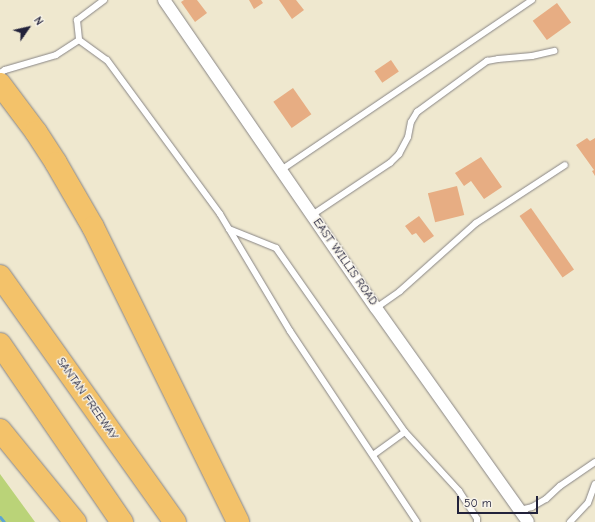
<!DOCTYPE html>
<style>
body{margin:0}
#map{position:relative;width:595px;height:522px;overflow:hidden;background:#efe8cf;font-family:"Comic Neue",sans-serif}
div>[style]{position:absolute}
.green>*{inset:0;background:#bad378}
.stream>*{height:3px;margin:-1.5px;padding:0 1.5px;transform-origin:1.5px;border-radius:1.5px;background:#5ca4d3}
.building>*{inset:0;background:#e7ad83;transform-origin:0 0}
.roads{filter:drop-shadow(0 0 1px #888585) drop-shadow(0 0 1px #888585)}
.lane>*{height:6px;margin:-3px;padding:0 3px;transform-origin:3px;border-radius:3px;background:#fff}
.street>*{height:12px;margin:-6px;padding:0 6px;transform-origin:6px;border-radius:6px;background:#fff}
.highway>*{height:22px;margin:-11px;padding:0 11px;transform-origin:11px;border-radius:11px;background:#f3c26a}
span{translate:-50% -50%;white-space:nowrap;text-align:center;line-height:1.15;-webkit-text-stroke:3px #f7f3e8;paint-order:stroke}
.street-label{font-size:12px;color:#22223b}
.north{position:absolute;left:8px;top:8px;width:40px;height:40px;-webkit-text-stroke:3px #f7f3e8;paint-order:stroke;rotate:56deg;font-size:11px;font-weight:700;line-height:16px;text-align:center;color:#22223b}
.north::after{content:'';display:block;margin:auto;width:14px;height:18px;background:#22223b;clip-path:polygon(50% 0,100% 100%,50% 72%,0 100%)}
.scale{position:absolute;left:457px;top:496px;width:81px;height:18px;box-sizing:border-box;border:2px solid #22223b;border-top:0;padding-left:5px;font-size:12px;line-height:14px;white-space:nowrap;color:#22223b;-webkit-text-stroke:3px #f7f3e8;paint-order:stroke}
</style>
<div id="map">
<div class="green">
<div style="clip-path:polygon(0 474px,35px 522px,0 522px)"></div>
</div>
<div class="stream">
<div style="left:0;top:517px;width:6px;rotate:51deg"></div>
</div>
<div class="building">
<div style="clip-path:polygon(184px 0,197px 0,207px 13px,195px 22px,181px 2px)"></div>
<div style="clip-path:polygon(249px 0,261px 0,263px 3px,254px 9px)"></div>
<div style="clip-path:polygon(279px 0,296px 0,304px 10px,292px 19px)"></div>
<div style="left:557px;top:3px;width:24px;height:30px;rotate:54deg"></div>
<div style="left:391px;top:60px;width:14px;height:20px;rotate:56deg"></div>
<div style="left:293px;top:88px;width:32px;height:24px;rotate:55deg"></div>
<div style="clip-path:polygon(587px 138px,590px 141px,595px 138px,595px 176px,592px 171px,594px 170px,576px 145px)"></div>
<div style="clip-path:polygon(481px 157px,502px 187px,484px 199px,471px 181px,464px 186px,455px 173px)"></div>
<div style="left:457px;top:186px;width:30px;height:30px;rotate:76deg"></div>
<div style="left:531px;top:208px;width:75px;height:14px;rotate:55deg"></div>
<div style="clip-path:polygon(419px 216px,434px 236px,424px 243px,416px 233px,412px 235px,405px 226px)"></div>
</div>
<div class="roads">
<div class="lane">
<div style="left:104px;top:0;width:34px;rotate:143deg"></div>
<div style="left:77px;top:20px;width:20px;rotate:84deg"></div>
<div style="left:79px;top:40px;width:34px;rotate:36deg"></div>
<div style="left:107px;top:60px;width:191px;rotate:53.7deg"></div>
<div style="left:220px;top:214px;width:136px;rotate:59.1deg"></div>
<div style="left:290px;top:331px;width:229px;rotate:56.4deg"></div>
<div style="left:0;top:73px;width:6px;rotate:-31deg"></div>
<div style="left:5px;top:70px;width:53px;rotate:-16.4deg"></div>
<div style="left:56px;top:55px;width:27px;rotate:-33deg"></div>
<div style="left:281px;top:170px;width:303px;rotate:-34.1deg"></div>
<div style="left:312px;top:215px;width:94px;rotate:-33.7deg"></div>
<div style="left:390px;top:163px;width:13px;rotate:-45deg"></div>
<div style="left:399px;top:154px;width:19px;rotate:-62deg"></div>
<div style="left:408px;top:137px;width:15px;rotate:-79deg"></div>
<div style="left:411px;top:122px;width:12px;rotate:-59deg"></div>
<div style="left:417px;top:112px;width:87px;rotate:-36.1deg"></div>
<div style="left:487px;top:61px;width:11px;rotate:-10deg"></div>
<div style="left:498px;top:59px;width:34px;rotate:-5deg"></div>
<div style="left:532px;top:56px;width:23px;rotate:-13deg"></div>
<div style="left:229px;top:229px;width:51px;rotate:22deg"></div>
<div style="left:276px;top:248px;width:225px;rotate:55deg"></div>
<div style="left:405px;top:432px;width:80px;rotate:47.5deg"></div>
<div style="left:459px;top:491px;width:33px;rotate:57deg"></div>
<div style="left:477px;top:519px;width:3px;rotate:90deg"></div>
<div style="left:376px;top:308px;width:29px;rotate:-35deg"></div>
<div style="left:400px;top:291px;width:102px;rotate:-41.8deg"></div>
<div style="left:476px;top:223px;width:106px;rotate:-33.1deg"></div>
<div style="left:373px;top:455px;width:39px;rotate:-36deg"></div>
<div style="left:520px;top:510px;width:12px;rotate:-14deg"></div>
<div style="left:532px;top:507px;width:16px;rotate:-30deg"></div>
<div style="left:546px;top:499px;width:19px;rotate:-43deg"></div>
<div style="left:560px;top:486px;width:42px;rotate:-34.4deg"></div>
<div style="left:570px;top:522px;width:26px;rotate:-47deg"></div>
<div style="left:588px;top:503px;width:20px;rotate:-70deg"></div>
</div>
<div class="street">
<div style="left:164px;top:0;width:374px;rotate:55.5deg"></div>
<div style="left:376px;top:308px;width:262px;rotate:54.6deg"></div>
</div>
<div class="highway">
<div style="left:0;top:84px;width:60px;rotate:53.1deg"></div>
<div style="left:36px;top:132px;width:37px;rotate:57deg"></div>
<div style="left:56px;top:163px;width:74px;rotate:60deg"></div>
<div style="left:93px;top:227px;width:329px;rotate:63.8deg"></div>
<div style="left:0;top:276px;width:302px;rotate:54.6deg"></div>
<div style="left:0;top:344px;width:216px;rotate:55.6deg"></div>
<div style="left:0;top:430px;width:119px;rotate:50.8deg"></div>
</div>
</div>
<div class="street-label">
<span style="left:345px;top:262px;rotate:55deg">EAST WILLIS ROAD</span>
<span style="left:87px;top:399px;rotate:55deg">SANTAN FREEWAY</span>
</div>
<div class="north">N</div>
<div class="scale">50 m</div>
</div>
